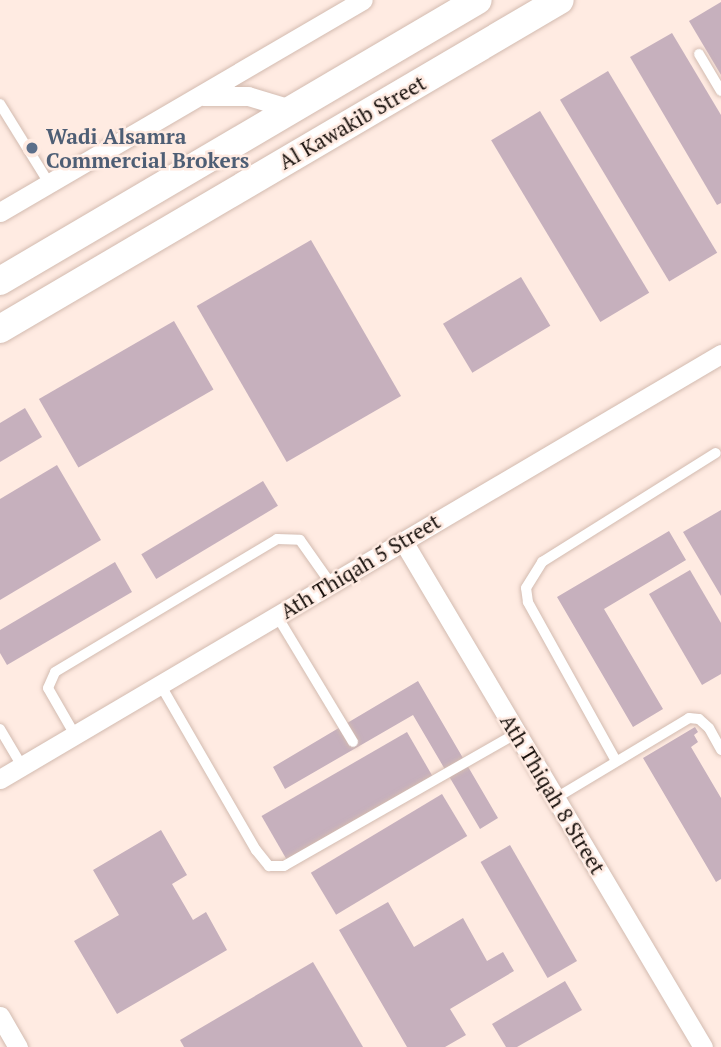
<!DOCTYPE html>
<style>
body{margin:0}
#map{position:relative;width:721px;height:1047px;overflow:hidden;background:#ffebe2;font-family:"PT Serif",serif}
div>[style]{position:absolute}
.building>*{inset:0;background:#c6b0bd;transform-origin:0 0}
.roads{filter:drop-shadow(0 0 2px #d3bbb0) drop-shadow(0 0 2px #d3bbb0)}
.lane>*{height:10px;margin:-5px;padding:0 5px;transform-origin:5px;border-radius:5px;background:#fff}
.street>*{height:19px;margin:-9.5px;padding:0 9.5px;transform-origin:9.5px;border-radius:9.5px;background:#fff}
.secondary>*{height:28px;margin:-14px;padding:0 14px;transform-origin:14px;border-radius:14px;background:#fff}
.dots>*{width:19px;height:19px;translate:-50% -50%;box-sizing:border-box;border:4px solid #ffebe2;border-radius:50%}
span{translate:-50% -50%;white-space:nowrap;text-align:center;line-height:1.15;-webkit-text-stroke:5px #ffebe2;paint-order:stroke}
.street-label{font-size:21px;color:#19110d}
.service-label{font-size:21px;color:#4e5e75;font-weight:700}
.left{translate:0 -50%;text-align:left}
</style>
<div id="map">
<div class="building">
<div style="clip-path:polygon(721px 2px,721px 75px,689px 21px)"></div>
<div style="clip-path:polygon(672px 33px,721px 115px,721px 203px,717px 205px,630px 57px)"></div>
<div style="left:608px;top:71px;width:212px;height:56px;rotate:59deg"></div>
<div style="left:540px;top:111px;width:212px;height:57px;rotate:59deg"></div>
<div style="left:311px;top:240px;width:180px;height:132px;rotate:60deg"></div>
<div style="left:521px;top:277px;width:57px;height:91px;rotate:59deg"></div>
<div style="left:174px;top:321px;width:79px;height:156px;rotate:60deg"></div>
<div style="clip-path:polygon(25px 408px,42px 437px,0 462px,0 423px)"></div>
<div style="clip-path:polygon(57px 465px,101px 540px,0 600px,0 499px)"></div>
<div style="left:263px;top:481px;width:29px;height:142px;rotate:59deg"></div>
<div style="clip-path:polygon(721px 510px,721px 596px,683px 532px)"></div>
<div style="clip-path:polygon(669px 531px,686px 560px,604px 609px,663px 709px,633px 727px,557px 597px)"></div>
<div style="clip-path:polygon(115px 562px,132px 592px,7px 665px,0 653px,0 630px)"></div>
<div style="clip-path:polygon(690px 570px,721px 623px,721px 674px,702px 685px,649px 594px)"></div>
<div style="clip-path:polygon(418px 681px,498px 818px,480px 829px,413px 715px,285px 789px,273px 767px)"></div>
<div style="clip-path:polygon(695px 727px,698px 732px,694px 735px,698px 742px,691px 747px,721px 798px,721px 879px,716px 882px,643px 758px)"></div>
<div style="left:407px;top:732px;width:52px;height:168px;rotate:60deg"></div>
<div style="left:442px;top:794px;width:49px;height:153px;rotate:59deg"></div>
<div style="clip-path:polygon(161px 830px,187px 875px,172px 884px,193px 920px,206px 912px,227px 950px,117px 1014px,74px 941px,119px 915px,93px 870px)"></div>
<div style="left:510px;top:845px;width:134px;height:34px;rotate:60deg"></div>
<div style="clip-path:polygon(388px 902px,414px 947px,463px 918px,487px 961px,503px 952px,514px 971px,450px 1009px,466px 1035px,445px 1047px,407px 1047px,339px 930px)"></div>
<div style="clip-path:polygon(313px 962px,363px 1047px,184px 1047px,180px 1040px)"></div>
<div style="clip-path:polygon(565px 981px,582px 1010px,517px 1047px,506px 1047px,492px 1024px)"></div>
</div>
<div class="roads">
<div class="lane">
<div style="left:699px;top:54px;width:43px;rotate:59.3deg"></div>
<div style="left:0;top:104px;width:93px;rotate:58.2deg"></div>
<div style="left:277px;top:616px;width:147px;rotate:58.9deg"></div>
<div style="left:160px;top:684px;width:192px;rotate:60deg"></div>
<div style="left:256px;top:850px;width:21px;rotate:51deg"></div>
<div style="left:269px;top:866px;width:15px"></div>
<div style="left:284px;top:866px;width:268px;rotate:-29.7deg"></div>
<div style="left:0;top:729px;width:43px;rotate:59.3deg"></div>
<div style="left:75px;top:735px;width:54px;rotate:-119.9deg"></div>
<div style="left:48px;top:688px;width:17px;rotate:-66deg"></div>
<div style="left:55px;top:672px;width:259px;rotate:-30.9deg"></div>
<div style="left:277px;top:539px;width:23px;rotate:2deg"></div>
<div style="left:300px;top:540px;width:54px;rotate:54.8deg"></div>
<div style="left:616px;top:761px;width:182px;rotate:-119deg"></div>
<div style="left:528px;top:602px;width:14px;rotate:-98deg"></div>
<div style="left:526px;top:588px;width:31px;rotate:-58deg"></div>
<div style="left:542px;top:562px;width:205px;rotate:-32.1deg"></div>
<div style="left:556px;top:798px;width:155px;rotate:-31deg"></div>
<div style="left:689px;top:718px;width:10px;rotate:6deg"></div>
<div style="left:699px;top:719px;width:13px;rotate:42deg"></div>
<div style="left:709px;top:728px;width:25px;rotate:61deg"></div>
</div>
<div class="street">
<div style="left:203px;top:96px;width:45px"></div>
<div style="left:248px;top:96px;width:45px;rotate:16.8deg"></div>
<div style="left:0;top:212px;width:420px;rotate:-30.3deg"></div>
<div style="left:403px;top:541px;width:588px;rotate:59.34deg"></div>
<div style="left:0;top:779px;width:837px;rotate:-30.52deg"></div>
<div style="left:0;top:1016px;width:36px;rotate:60deg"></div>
</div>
<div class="secondary">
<div style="left:0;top:281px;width:554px;rotate:-30.45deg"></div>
<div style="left:0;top:329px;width:649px;rotate:-30.43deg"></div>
</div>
</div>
<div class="dots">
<div style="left:32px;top:148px;background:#5c6f8a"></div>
</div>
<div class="street-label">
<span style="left:352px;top:122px;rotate:-30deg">Al Kawakib Street</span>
<span style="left:360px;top:566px;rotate:-31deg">Ath Thiqah 5 Street</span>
<span style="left:553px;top:794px;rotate:59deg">Ath Thiqah 8 Street</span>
</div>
<div class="service-label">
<span class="left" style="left:46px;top:148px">Wadi Alsamra<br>Commercial Brokers</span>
</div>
</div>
